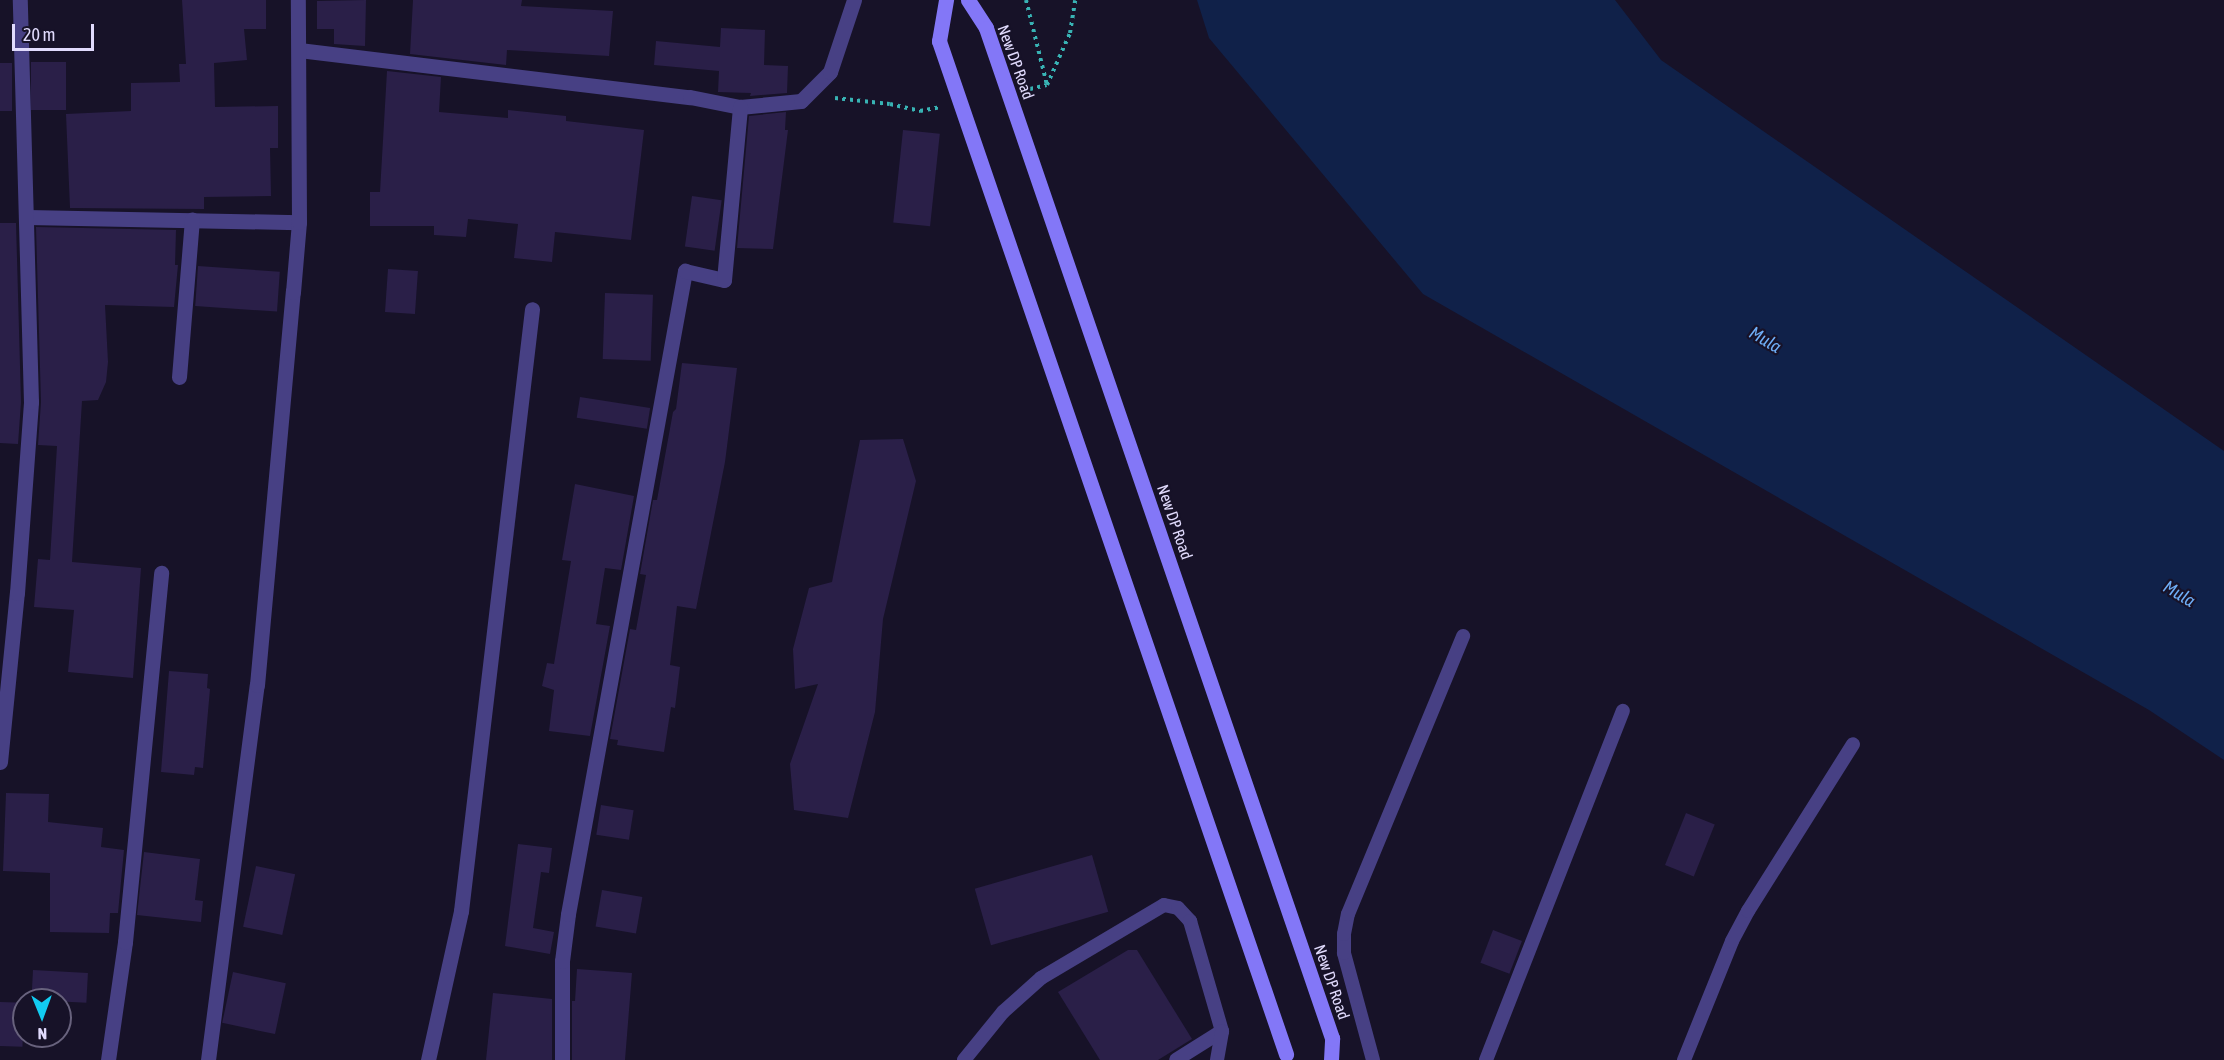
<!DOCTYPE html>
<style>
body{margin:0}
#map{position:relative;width:2224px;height:1060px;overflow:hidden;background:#171228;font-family:"Asap Condensed",sans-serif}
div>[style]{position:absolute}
.water>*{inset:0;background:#102149}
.building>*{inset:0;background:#2a1f48;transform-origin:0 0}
.path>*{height:4px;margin-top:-2px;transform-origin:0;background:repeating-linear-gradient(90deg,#38b3b4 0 3px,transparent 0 7.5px)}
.lane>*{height:14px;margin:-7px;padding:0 7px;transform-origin:7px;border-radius:7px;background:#474084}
.street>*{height:15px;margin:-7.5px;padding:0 7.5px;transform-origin:7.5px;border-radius:7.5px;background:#474084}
.secondary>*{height:15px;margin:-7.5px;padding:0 7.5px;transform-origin:7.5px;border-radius:7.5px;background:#8377f7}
.secondary-bridge>*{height:15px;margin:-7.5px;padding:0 7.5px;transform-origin:7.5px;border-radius:7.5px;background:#8377f7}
span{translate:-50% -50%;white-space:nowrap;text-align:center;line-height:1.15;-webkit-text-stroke:4.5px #171228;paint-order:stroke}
.street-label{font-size:16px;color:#e1dbfd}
.water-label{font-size:18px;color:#6faef7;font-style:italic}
.north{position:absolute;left:12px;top:988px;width:60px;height:60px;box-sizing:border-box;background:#171228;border:2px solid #68627d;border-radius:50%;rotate:179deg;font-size:16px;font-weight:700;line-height:24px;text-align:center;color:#e1dbfd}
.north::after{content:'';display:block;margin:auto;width:21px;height:27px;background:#12ccf1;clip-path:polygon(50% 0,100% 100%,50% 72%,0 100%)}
.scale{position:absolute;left:12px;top:24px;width:82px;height:27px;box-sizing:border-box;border:3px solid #e1dbfd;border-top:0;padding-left:8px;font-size:18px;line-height:21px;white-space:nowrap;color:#e1dbfd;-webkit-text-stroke:4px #171228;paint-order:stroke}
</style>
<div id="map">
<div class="water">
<div style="clip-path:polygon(1197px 0,1615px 0,1661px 60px,2224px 451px,2224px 760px,2149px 710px,1423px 294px,1209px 38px)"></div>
</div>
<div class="building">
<div style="clip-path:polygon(182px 0,266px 0,266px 29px,244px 29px,247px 60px,214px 63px,215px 107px,278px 106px,278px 148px,270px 148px,271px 196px,204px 197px,204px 209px,70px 208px,66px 114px,131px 111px,131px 83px,180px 82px,179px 64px,186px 64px)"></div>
<div style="clip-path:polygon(366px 0,365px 46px,334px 44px,334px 29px,317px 29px,317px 1px)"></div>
<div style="clip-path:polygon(413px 0,522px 0,521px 6px,613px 11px,609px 56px,507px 50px,506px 65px,410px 54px)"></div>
<div style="clip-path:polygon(721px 28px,765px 30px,764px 65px,788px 66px,787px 93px,750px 96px,751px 93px,718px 92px,719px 71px,654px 65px,656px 41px,720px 47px)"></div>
<div style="left:31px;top:62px;width:35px;height:48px"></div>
<div style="left:0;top:63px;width:12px;height:48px"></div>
<div style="clip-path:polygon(387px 71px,441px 77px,439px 112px,508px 118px,508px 110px,566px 116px,566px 121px,644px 130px,631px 240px,555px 232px,552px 262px,514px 258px,518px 224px,468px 219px,466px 237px,434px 235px,434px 226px,370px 226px,370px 192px,380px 192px)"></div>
<div style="clip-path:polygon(786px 112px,785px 130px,788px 130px,773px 249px,737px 248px,749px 116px)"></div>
<div style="left:903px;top:130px;width:37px;height:93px;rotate:6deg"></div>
<div style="left:692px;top:196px;width:30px;height:51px;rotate:8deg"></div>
<div style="clip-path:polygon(0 223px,16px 223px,21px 402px,18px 444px,0 443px)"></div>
<div style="clip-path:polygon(36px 227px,176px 230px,175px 265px,178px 265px,174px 307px,105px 305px,108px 362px,106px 382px,98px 400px,82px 401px,72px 562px,141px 568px,133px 678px,68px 672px,74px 610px,34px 607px,38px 559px,50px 560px,57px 446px,38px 445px,41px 402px)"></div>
<div style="left:198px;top:266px;width:82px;height:40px;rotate:4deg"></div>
<div style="left:388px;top:269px;width:30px;height:43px;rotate:4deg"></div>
<div style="left:605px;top:293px;width:48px;height:66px;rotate:2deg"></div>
<div style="clip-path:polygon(682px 363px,737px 368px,725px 462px,696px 609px,677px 606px,670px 665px,680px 667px,675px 708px,671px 707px,664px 752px,617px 745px,618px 740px,610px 739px,630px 629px,636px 630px,646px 575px,640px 574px,653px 500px,657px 500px,673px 412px,676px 409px)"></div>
<div style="left:580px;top:397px;width:71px;height:21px;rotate:9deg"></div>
<div style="clip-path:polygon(903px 439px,916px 481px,883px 619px,875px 712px,848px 818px,794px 810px,790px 764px,818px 684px,795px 689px,793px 649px,809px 588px,832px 582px,860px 440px)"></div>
<div style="clip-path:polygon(575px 484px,634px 496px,621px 570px,605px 568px,596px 624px,610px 626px,590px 736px,549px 731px,554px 690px,542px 686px,547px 663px,554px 664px,571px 561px,562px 560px)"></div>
<div style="clip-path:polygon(169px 671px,208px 674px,207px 688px,210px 689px,203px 768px,195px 767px,194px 775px,161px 772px)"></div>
<div style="clip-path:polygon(6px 793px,49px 794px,48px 822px,103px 828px,101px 847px,124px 850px,118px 913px,110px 913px,109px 933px,50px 932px,50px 873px,3px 871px)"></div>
<div style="left:601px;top:805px;width:33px;height:30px;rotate:9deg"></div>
<div style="left:1686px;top:813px;width:31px;height:56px;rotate:22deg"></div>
<div style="clip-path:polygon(518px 844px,552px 848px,549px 873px,541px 872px,533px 928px,554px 932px,550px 954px,505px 946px)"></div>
<div style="clip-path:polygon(144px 852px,200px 859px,195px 900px,203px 901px,201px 922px,137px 915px)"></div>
<div style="left:1092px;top:855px;width:59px;height:122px;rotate:74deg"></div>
<div style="left:256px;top:866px;width:40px;height:62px;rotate:12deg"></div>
<div style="left:602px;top:890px;width:41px;height:37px;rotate:10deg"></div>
<div style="left:1493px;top:930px;width:31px;height:35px;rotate:21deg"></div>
<div style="clip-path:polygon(1128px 950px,1137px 950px,1192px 1039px,1158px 1060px,1100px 1060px,1058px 992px)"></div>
<div style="clip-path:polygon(577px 969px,632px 973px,625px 1060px,572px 1060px,572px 1001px,575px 1001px)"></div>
<div style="left:33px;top:970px;width:55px;height:30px;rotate:3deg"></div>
<div style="left:233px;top:972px;width:54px;height:52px;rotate:12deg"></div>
<div style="clip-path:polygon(493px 993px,552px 999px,552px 1060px,486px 1060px)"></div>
<div style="left:0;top:1002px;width:24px;height:44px;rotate:2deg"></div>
</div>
<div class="path">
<div style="left:1026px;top:0;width:88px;rotate:76.1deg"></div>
<div style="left:1030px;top:89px;width:17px;rotate:-13deg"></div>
<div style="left:1047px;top:85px;width:57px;rotate:-66.1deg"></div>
<div style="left:1070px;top:33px;width:33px;rotate:-81deg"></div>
<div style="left:835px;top:98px;width:55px;rotate:6.2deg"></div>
<div style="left:890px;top:104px;width:31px;rotate:13deg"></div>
<div style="left:920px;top:111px;width:20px;rotate:-11deg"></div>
</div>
<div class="lane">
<div style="left:964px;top:1060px;width:62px;rotate:-50.9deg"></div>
<div style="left:1003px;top:1012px;width:51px;rotate:-41.8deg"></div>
<div style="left:1041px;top:978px;width:143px;rotate:-30.7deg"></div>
<div style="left:1164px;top:905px;width:14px;rotate:12deg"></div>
<div style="left:1178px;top:908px;width:18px;rotate:47deg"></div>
<div style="left:1190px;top:921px;width:115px;rotate:73.8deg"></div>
<div style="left:1222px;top:1031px;width:54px;rotate:147.8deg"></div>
<div style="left:1217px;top:1060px;width:29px;rotate:-80deg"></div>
<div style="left:1373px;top:1060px;width:111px;rotate:-105.2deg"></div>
<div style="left:1344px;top:953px;width:19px;rotate:-90deg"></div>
<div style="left:1344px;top:934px;width:20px;rotate:-79deg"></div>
<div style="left:1348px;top:914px;width:301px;rotate:-67.5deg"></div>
<div style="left:1486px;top:1060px;width:375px;rotate:-68.6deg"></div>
<div style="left:1684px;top:1060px;width:128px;rotate:-68deg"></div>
<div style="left:1732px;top:941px;width:34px;rotate:-62deg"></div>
<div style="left:1748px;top:911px;width:197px;rotate:-57.8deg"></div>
</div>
<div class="street">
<div style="left:299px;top:50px;width:394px;rotate:6.9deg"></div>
<div style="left:690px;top:97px;width:51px;rotate:11.3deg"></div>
<div style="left:740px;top:107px;width:61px;rotate:-5.6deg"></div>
<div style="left:801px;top:101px;width:41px;rotate:-45deg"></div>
<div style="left:830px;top:72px;width:76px;rotate:-71.6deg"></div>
<div style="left:27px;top:217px;width:272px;rotate:1.1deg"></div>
<div style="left:179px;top:377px;width:158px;rotate:-85.3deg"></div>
<div style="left:0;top:762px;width:170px;rotate:-84.3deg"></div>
<div style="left:17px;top:593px;width:192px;rotate:-85.8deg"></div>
<div style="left:31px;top:402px;width:402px;rotate:-91.6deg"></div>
<div style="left:108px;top:1060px;width:119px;rotate:-81.8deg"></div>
<div style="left:125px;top:942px;width:371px;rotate:-84.4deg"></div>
<div style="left:208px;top:1060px;width:378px;rotate:-82.6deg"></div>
<div style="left:257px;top:685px;width:395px;rotate:-84.8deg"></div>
<div style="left:293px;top:292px;width:70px;rotate:-85.1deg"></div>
<div style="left:299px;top:222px;width:222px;rotate:-90.3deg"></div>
<div style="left:428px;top:1060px;width:153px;rotate:-77.5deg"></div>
<div style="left:461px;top:911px;width:606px;rotate:-83.27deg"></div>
<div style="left:562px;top:1060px;width:99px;rotate:-90deg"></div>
<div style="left:562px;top:961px;width:47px;rotate:-82.7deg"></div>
<div style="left:568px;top:914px;width:654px;rotate:-79.69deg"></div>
<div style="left:685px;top:271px;width:40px;rotate:13deg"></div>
<div style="left:724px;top:280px;width:174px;rotate:-84.7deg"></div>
</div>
<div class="secondary">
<div style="left:968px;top:0;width:33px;rotate:57deg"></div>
<div style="left:939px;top:41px;width:42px;rotate:-80.3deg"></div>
<div style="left:1331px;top:1060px;width:22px;rotate:-87deg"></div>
</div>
<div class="secondary-bridge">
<div style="left:986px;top:28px;width:1068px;rotate:71.09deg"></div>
<div style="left:939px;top:41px;width:1071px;rotate:71.09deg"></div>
</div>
<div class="street-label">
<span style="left:1016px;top:62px;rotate:70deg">New DP Road</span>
<span style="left:1175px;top:522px;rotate:71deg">New DP Road</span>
<span style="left:1332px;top:982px;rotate:71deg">New DP Road</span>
</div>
<div class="water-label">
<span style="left:1765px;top:340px;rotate:31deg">Mula</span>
<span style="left:2179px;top:594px;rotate:31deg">Mula</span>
</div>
<div class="north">N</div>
<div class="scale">20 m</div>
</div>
